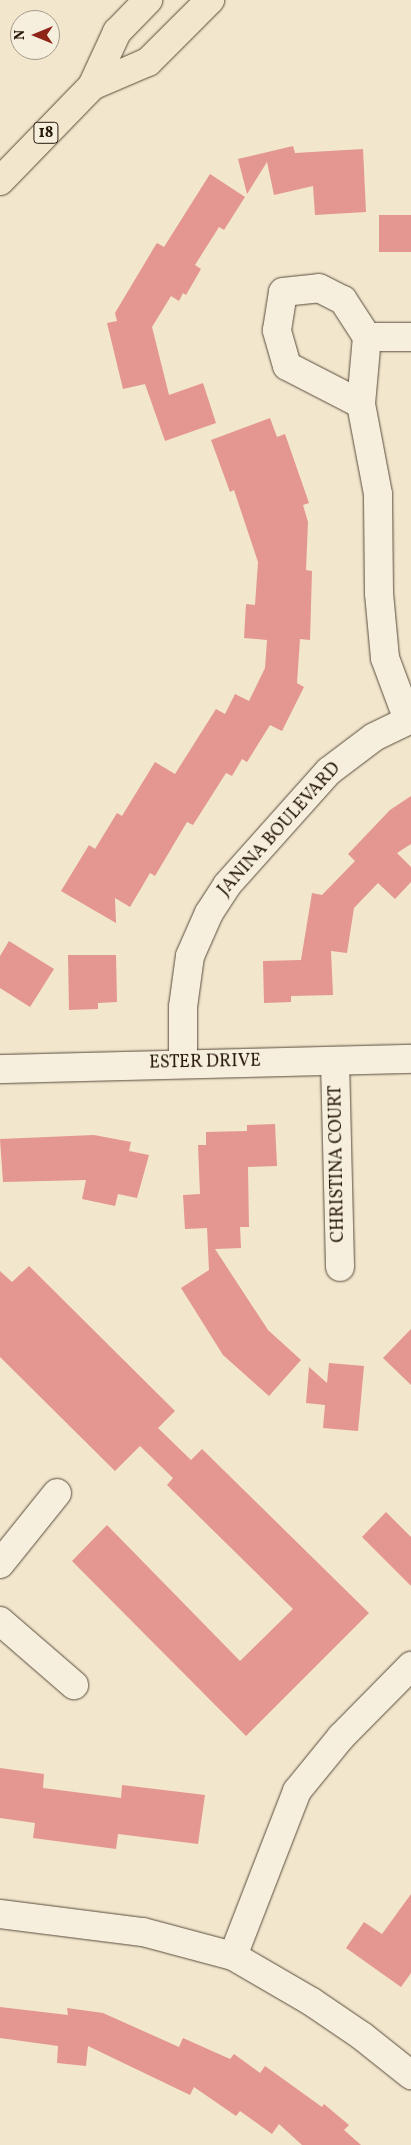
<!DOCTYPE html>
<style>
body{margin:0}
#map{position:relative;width:411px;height:2145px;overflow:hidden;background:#f2e6cd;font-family:Vollkorn,serif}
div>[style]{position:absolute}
.building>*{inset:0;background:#e49690;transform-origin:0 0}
.roads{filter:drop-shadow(0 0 1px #594c3b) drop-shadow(0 0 1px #594c3b)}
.minor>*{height:28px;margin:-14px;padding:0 14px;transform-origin:14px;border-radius:14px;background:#f7efde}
.major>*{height:28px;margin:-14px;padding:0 14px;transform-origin:14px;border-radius:14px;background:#f2e6cd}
span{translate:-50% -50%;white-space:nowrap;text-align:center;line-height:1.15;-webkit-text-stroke:4px #f7efde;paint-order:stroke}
.shield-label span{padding:1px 4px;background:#f7efde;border:1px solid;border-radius:4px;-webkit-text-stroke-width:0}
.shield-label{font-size:16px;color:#26180a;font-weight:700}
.street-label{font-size:18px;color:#26180a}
.north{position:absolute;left:10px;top:10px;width:50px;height:50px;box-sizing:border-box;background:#f7efde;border:1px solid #a39989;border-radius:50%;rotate:270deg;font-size:14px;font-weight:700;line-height:20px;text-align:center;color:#26180a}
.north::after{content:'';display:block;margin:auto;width:18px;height:22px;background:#8f2418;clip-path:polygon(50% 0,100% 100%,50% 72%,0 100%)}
</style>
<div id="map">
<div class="building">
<div style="clip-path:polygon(293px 146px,295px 153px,363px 149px,366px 212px,315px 215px,313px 186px,274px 195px,267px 162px,247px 194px,238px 159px)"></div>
<div style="clip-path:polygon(210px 174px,245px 197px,224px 230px,219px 227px,195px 265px,201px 269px,186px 295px,183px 293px,179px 301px,171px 296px,152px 327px,169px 395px,203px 383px,216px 423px,165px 441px,145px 384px,123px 389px,107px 323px,117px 321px,115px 313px,155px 246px,157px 243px,164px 247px)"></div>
<div style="left:411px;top:215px;width:37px;height:32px;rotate:90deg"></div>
<div style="clip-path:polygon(270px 418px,277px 437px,285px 434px,309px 503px,303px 505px,308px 522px,306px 570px,312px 571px,310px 640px,300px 639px,297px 683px,304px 687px,282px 731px,270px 725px,247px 762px,242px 759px,232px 776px,226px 773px,193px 825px,187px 822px,155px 876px,150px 873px,130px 907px,115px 898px,116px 923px,61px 891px,89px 845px,95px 849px,117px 813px,122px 816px,155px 762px,175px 774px,216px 709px,225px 714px,235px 694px,249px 701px,265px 668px,267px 640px,244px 638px,246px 604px,255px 605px,258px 562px,234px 490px,230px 492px,211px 440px)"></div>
<div style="clip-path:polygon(411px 796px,411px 844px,397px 853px,411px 867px,411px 882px,395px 899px,378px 883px,354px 908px,347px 953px,331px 951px,333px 995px,291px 996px,291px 1002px,264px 1003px,263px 961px,301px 960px,312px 893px,322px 895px,355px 861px,348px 854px,390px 810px)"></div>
<div style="clip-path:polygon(9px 941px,54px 969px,30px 1007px,0 988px,0 956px)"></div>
<div style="clip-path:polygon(68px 955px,116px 955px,117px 1002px,98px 1003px,98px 1009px,69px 1010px)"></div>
<div style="clip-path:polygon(275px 1124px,277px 1166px,248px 1167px,249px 1227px,240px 1227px,241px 1248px,215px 1249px,268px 1330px,301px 1360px,269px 1396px,223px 1355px,181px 1288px,209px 1270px,207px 1228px,185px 1229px,183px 1195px,200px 1194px,198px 1145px,206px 1145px,206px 1132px,247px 1131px,247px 1125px)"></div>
<div style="clip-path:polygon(94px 1135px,131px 1142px,129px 1151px,149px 1155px,137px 1198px,118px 1194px,115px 1206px,82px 1199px,86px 1180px,3px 1182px,0 1139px)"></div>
<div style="clip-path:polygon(29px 1266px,175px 1411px,158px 1428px,191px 1460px,202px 1449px,369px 1613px,246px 1736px,72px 1561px,107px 1525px,240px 1661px,293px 1609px,167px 1485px,173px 1478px,140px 1446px,115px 1471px,0 1357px,0 1271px,12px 1282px)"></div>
<div style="clip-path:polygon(411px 1329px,411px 1385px,383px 1358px)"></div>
<div style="clip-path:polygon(329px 1363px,364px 1366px,358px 1431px,323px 1428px,325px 1405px,306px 1403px,309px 1367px,327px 1383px)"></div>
<div style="clip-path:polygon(386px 1512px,411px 1537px,411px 1586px,362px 1537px)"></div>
<div style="clip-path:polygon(0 1768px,44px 1774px,43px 1788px,121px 1798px,122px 1785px,205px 1795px,198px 1844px,118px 1834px,116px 1849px,33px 1838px,35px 1823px,0 1818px)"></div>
<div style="clip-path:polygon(411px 1894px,411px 1973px,401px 1987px,346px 1948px,364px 1922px,382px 1934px)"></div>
<div style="clip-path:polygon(0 2007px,68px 2015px,67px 2008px,103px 2013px,179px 2047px,183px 2038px,230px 2059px,234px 2054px,260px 2073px,265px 2066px,322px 2107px,324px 2104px,349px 2125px,344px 2130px,361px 2145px,302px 2145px,279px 2124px,272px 2134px,240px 2111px,236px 2116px,194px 2087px,190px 2095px,88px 2046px,86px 2066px,57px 2063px,58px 2046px,0 2038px)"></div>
</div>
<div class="roads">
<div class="minor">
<div style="left:361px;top:404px;width:83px;rotate:-152.8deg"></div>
<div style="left:287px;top:366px;width:37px;rotate:-106deg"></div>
<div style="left:277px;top:330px;width:38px;rotate:-81deg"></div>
<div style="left:283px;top:292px;width:36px;rotate:-6deg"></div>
<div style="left:319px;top:288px;width:27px;rotate:27deg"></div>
<div style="left:343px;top:300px;width:44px;rotate:57deg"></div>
<div style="left:408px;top:720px;width:66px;rotate:-110.4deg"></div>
<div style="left:385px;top:658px;width:65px;rotate:-95.3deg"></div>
<div style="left:379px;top:593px;width:99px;rotate:-90.6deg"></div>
<div style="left:378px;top:494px;width:92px;rotate:-100.7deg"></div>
<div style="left:361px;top:404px;width:67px;rotate:-84.9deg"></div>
<div style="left:367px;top:337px;width:44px"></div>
<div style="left:335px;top:1061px;width:206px;rotate:88.6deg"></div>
<div style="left:183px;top:1063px;width:56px;rotate:-90deg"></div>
<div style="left:183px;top:1007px;width:51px;rotate:-82.2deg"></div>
<div style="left:190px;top:956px;width:47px;rotate:-66.2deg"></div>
<div style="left:209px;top:913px;width:33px;rotate:-57deg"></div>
<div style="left:227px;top:885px;width:153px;rotate:-48.2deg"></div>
<div style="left:329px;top:771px;width:56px;rotate:-37.1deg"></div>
<div style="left:374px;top:737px;width:41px;rotate:-25.9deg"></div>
<div style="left:0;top:1069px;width:411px;rotate:-1.4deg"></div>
<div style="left:0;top:1564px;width:91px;rotate:-51.2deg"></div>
<div style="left:0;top:1621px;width:98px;rotate:40.9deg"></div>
<div style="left:0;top:1914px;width:144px;rotate:7.2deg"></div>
<div style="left:143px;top:1932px;width:93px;rotate:14.9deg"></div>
<div style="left:233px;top:1956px;width:91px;rotate:30.2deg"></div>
<div style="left:312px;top:2002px;width:60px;rotate:34.2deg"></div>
<div style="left:362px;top:2036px;width:63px;rotate:38.5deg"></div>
<div style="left:233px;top:1956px;width:177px;rotate:-68.8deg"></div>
<div style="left:297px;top:1791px;width:70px;rotate:-50.8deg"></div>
<div style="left:341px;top:1737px;width:100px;rotate:-45.4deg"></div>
</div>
<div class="major">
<div style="left:92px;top:86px;width:61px;rotate:-23.2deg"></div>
<div style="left:148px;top:62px;width:88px;rotate:-45deg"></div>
<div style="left:0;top:181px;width:132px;rotate:-45.9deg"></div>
<div style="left:92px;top:86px;width:60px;rotate:-65.2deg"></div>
<div style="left:117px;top:32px;width:45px;rotate:-45.9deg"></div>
</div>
</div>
<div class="shield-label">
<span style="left:46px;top:133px">18</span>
</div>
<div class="street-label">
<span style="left:280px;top:830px;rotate:-48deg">JANINA BOULEVARD</span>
<span style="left:205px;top:1063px;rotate:-1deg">ESTER DRIVE</span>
<span style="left:338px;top:1164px;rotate:-91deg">CHRISTINA COURT</span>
</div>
<div class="north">N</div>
</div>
